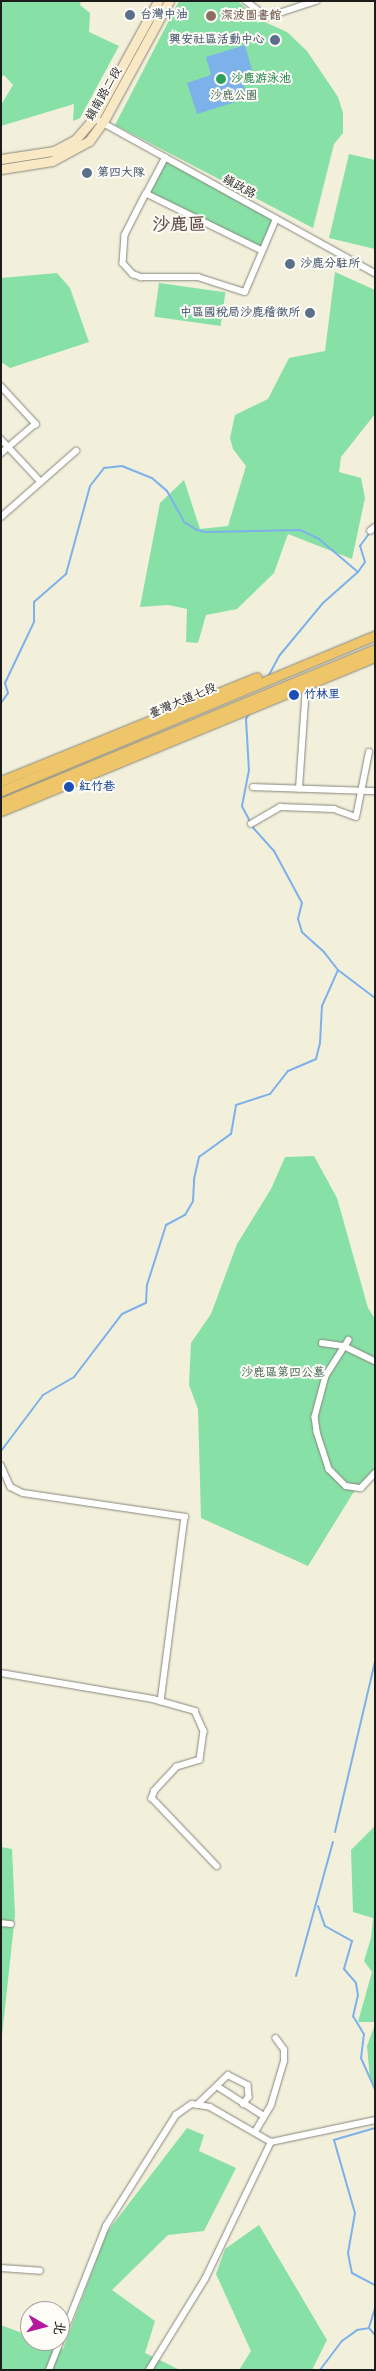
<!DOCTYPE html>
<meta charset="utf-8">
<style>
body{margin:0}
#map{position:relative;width:376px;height:2371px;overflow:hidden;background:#f2efdb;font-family:Kalam,"LXGW WenKai TC",sans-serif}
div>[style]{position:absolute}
.green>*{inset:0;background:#87e1a6;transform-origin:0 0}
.water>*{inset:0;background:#7db1ea}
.stream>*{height:2px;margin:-1px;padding:0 1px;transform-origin:1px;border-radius:1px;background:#7db1ea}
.roads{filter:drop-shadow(0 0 1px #87867c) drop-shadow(0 0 1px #87867c)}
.street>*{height:5.5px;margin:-2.75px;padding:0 2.75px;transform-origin:2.75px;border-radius:2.75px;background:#fff}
.secondary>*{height:9px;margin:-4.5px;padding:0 4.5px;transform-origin:4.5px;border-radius:4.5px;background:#f8e8c3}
.primary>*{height:9px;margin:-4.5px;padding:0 4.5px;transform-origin:4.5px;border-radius:4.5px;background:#eec569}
.dots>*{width:14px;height:14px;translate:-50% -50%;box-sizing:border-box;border:2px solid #fdfcf7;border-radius:50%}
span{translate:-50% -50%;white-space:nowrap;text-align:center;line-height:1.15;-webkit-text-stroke:4px #fdfcf7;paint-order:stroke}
.service-label{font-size:12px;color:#4e5e75;font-weight:700}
.left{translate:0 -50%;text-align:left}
.right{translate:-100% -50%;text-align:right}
.education-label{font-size:12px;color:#785e54;font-weight:700}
.leisure-label{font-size:12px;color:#27864d;font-weight:700}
.street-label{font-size:12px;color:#1c1c1c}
.park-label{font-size:12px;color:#41614c}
.transit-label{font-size:12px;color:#164399;font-weight:700}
.district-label{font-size:18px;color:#644d48;font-weight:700}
.frame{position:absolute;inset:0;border:2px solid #1c1c1c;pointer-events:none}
.north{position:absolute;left:20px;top:2301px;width:50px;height:50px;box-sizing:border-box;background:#fdfcf7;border:1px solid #a3a29f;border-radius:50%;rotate:98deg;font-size:14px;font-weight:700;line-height:20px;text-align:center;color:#1c1c1c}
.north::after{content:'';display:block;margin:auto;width:18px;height:22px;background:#b5179e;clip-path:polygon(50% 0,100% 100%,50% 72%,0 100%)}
</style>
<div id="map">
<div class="green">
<div style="clip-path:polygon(1px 1px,81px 1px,80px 5px,90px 13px,89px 32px,119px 46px,80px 118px,73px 121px,74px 104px,1px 126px,1px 105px,13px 85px,4px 75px,1px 78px)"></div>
<div style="clip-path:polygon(179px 1px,238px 1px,258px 19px,287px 32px,307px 51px,338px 97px,343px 113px,343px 133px,334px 144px,313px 228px,115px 125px)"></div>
<div style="clip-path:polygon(349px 154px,375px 160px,375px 249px,329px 238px)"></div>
<div style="clip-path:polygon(166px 161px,274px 220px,261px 248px,150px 194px)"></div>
<div style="clip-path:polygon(335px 272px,375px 290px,375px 414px,341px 457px,339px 472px,361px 478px,365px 498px,352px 559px,288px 534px,274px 573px,237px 609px,206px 615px,198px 643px,186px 642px,187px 609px,168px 605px,140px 607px,160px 503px,184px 480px,200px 529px,228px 526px,246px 466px,233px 449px,230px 438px,235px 415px,268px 399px,289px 358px,325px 351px)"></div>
<div style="clip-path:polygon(57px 273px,70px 288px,89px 342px,10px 368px,1px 362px,1px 278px)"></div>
<div style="left:159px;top:283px;width:67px;height:34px;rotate:8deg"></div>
<div style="clip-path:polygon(314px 1156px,337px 1198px,368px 1308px,375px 1319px,375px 1471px,353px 1493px,308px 1566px,201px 1518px,198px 1409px,189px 1385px,191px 1343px,211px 1314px,237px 1244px,271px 1189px,285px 1157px)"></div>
<div style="clip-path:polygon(375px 1826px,375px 2022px,358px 2022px,372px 1972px,364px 1961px,371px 1938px,373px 1918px,353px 1912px,351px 1850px)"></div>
<div style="clip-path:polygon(1px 1847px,12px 1849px,15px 1915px,1px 2045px)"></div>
<div style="clip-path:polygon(375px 2024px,375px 2087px,370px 2079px,367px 2046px)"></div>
<div style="clip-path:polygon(187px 2128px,204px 2135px,199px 2151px,236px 2168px,204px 2231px,168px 2235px,112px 2290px,155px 2321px,145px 2353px,180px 2370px,1px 2370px,1px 2325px,30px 2336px,30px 2341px,43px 2341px,63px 2349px,107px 2232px)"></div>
<div style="clip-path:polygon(259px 2225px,327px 2340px,312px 2370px,239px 2370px,251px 2351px,216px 2274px,225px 2249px)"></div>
</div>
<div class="water">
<div style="clip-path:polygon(245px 45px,252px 70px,240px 74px,248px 98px,197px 114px,187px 83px,211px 75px,206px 57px)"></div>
</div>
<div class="stream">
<div style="left:269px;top:675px;width:21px;rotate:-62deg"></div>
<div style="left:279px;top:656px;width:69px;rotate:-50.3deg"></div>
<div style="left:323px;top:603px;width:47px;rotate:-41.5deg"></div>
<div style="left:1px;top:703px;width:12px;rotate:-55deg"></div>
<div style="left:8px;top:693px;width:10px;rotate:-107deg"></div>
<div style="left:5px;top:683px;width:68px;rotate:-64.6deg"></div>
<div style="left:34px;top:622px;width:20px;rotate:-90deg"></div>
<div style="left:34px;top:602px;width:43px;rotate:-41.2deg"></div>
<div style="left:66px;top:574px;width:91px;rotate:-74.7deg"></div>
<div style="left:90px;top:486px;width:23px;rotate:-52deg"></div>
<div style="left:104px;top:468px;width:18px;rotate:-6deg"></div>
<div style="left:122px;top:466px;width:32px;rotate:22deg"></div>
<div style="left:152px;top:478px;width:20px;rotate:41deg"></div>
<div style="left:167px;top:491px;width:35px;rotate:61deg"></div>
<div style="left:184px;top:522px;width:15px;rotate:32deg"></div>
<div style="left:197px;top:530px;width:8px;rotate:14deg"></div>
<div style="left:205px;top:532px;width:95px;rotate:-1.2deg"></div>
<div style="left:300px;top:530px;width:21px;rotate:25deg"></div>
<div style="left:319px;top:539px;width:51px;rotate:40.2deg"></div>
<div style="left:358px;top:572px;width:12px;rotate:-55deg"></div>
<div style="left:365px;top:562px;width:17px;rotate:-107deg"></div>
<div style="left:360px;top:546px;width:17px;rotate:-54deg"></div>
<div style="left:338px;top:970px;width:46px;rotate:37.1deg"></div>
<div style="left:1px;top:1451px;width:70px;rotate:-53.1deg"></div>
<div style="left:43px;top:1395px;width:36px;rotate:-30deg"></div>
<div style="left:74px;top:1377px;width:79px;rotate:-52.7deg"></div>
<div style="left:122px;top:1314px;width:26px;rotate:-25deg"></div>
<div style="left:146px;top:1303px;width:18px;rotate:-87deg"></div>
<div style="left:147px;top:1285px;width:63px;rotate:-72.4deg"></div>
<div style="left:166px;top:1225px;width:21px;rotate:-28deg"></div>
<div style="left:185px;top:1215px;width:16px;rotate:-60deg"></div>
<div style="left:193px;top:1201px;width:22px;rotate:-87deg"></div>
<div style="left:194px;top:1179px;width:23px;rotate:-77deg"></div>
<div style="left:199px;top:1157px;width:39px;rotate:-36deg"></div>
<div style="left:231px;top:1134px;width:29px;rotate:-80deg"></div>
<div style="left:236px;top:1105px;width:36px;rotate:-18deg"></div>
<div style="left:270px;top:1094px;width:29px;rotate:-52deg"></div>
<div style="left:288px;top:1071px;width:30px;rotate:-23deg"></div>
<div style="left:316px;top:1059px;width:16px;rotate:-76deg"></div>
<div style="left:320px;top:1043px;width:37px;rotate:-87deg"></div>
<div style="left:322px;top:1006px;width:39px;rotate:-66deg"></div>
<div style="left:338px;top:970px;width:23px;rotate:-128deg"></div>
<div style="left:324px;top:952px;width:30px;rotate:-138deg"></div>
<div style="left:302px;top:932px;width:14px;rotate:-107deg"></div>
<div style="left:298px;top:919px;width:16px;rotate:-76deg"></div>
<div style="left:302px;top:903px;width:59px;rotate:-118.3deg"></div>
<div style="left:274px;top:851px;width:30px;rotate:-132deg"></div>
<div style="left:254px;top:829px;width:26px;rotate:-118deg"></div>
<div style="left:242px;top:806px;width:36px;rotate:-79deg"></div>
<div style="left:249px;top:771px;width:52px;rotate:-93.3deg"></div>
<div style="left:246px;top:719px;width:8px;rotate:-60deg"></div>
<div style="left:335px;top:1832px;width:176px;rotate:-76.8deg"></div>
<div style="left:318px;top:1906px;width:21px;rotate:71deg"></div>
<div style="left:325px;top:1926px;width:31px;rotate:29deg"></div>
<div style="left:352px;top:1941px;width:29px;rotate:106deg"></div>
<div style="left:344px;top:1969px;width:18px;rotate:49deg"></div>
<div style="left:356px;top:1983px;width:12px;rotate:81deg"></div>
<div style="left:358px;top:1995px;width:22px;rotate:103deg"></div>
<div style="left:353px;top:2016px;width:21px;rotate:59deg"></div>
<div style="left:364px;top:2034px;width:24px;rotate:97deg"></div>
<div style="left:361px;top:2058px;width:34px;rotate:66deg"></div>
<div style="left:296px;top:1976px;width:139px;rotate:-74.6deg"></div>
<div style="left:375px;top:2128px;width:43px;rotate:163.7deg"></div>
<div style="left:334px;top:2140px;width:76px;rotate:74deg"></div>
<div style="left:355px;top:2213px;width:41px;rotate:99.9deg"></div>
<div style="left:348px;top:2253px;width:20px;rotate:79deg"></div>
<div style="left:352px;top:2273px;width:26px;rotate:28deg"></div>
<div style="left:375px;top:2308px;width:21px;rotate:107deg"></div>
<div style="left:369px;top:2328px;width:9px;rotate:49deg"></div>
<div style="left:320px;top:2370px;width:36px;rotate:-53deg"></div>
<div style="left:342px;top:2341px;width:19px;rotate:-36deg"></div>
<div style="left:357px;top:2330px;width:12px;rotate:-9deg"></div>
</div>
<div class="roads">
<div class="street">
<div style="left:246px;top:1px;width:26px;rotate:37deg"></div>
<div style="left:267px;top:17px;width:52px;rotate:-18.1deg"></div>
<div style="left:94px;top:118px;width:321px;rotate:28.9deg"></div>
<div style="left:146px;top:194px;width:41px;rotate:-62.2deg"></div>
<div style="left:262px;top:251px;width:129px;rotate:-153.8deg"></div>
<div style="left:146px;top:194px;width:46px;rotate:117.1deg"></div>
<div style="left:125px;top:235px;width:28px;rotate:94deg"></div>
<div style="left:123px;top:263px;width:15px;rotate:48deg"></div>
<div style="left:133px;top:274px;width:9px;rotate:21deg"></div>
<div style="left:141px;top:277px;width:57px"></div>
<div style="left:198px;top:277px;width:49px;rotate:17.7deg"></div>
<div style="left:245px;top:292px;width:79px;rotate:-67deg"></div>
<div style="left:1px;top:386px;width:52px;rotate:47.4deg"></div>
<div style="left:36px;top:424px;width:46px;rotate:139.4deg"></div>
<div style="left:1px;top:439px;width:57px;rotate:47.1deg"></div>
<div style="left:1px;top:517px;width:100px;rotate:-41.3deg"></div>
<div style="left:370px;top:531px;width:6px;rotate:-39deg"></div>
<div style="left:253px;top:787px;width:122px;rotate:1.9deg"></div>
<div style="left:299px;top:789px;width:103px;rotate:-86.1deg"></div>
<div style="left:251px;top:824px;width:34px;rotate:-30deg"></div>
<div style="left:280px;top:807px;width:54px;rotate:2.1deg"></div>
<div style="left:334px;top:809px;width:23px;rotate:20deg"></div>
<div style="left:356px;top:817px;width:66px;rotate:-78.7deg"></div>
<div style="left:349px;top:1340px;width:43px;rotate:122.6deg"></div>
<div style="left:326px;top:1376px;width:42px;rotate:105deg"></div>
<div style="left:315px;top:1417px;width:15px;rotate:82deg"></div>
<div style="left:317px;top:1432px;width:39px;rotate:72deg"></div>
<div style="left:329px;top:1469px;width:24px;rotate:45deg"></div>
<div style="left:346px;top:1486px;width:15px;rotate:8deg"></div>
<div style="left:361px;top:1488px;width:21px;rotate:-47deg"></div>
<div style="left:322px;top:1343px;width:22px;rotate:8deg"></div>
<div style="left:344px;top:1346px;width:34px;rotate:26deg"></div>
<div style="left:1px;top:1465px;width:24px;rotate:66deg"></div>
<div style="left:11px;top:1487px;width:13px;rotate:27deg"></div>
<div style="left:23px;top:1493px;width:164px;rotate:8.4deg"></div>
<div style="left:185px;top:1517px;width:186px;rotate:97.4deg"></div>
<div style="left:1px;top:1673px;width:154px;rotate:9.7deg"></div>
<div style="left:153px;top:1699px;width:44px;rotate:15.9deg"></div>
<div style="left:195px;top:1711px;width:22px;rotate:66deg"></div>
<div style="left:204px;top:1731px;width:29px;rotate:98deg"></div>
<div style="left:200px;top:1760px;width:24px;rotate:163deg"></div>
<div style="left:177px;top:1767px;width:33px;rotate:133deg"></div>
<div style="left:155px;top:1791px;width:8px;rotate:113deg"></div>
<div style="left:152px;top:1798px;width:94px;rotate:46.3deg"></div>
<div style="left:1px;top:1923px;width:10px;rotate:6deg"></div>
<div style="left:217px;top:2086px;width:56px;rotate:32.6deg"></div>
<div style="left:197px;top:2105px;width:43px;rotate:-44.1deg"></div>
<div style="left:228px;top:2075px;width:22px;rotate:27deg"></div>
<div style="left:248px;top:2085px;width:12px;rotate:85deg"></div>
<div style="left:249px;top:2097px;width:9px;rotate:126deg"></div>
<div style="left:255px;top:2132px;width:31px;rotate:-59deg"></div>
<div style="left:271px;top:2105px;width:46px;rotate:-73.5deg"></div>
<div style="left:284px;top:2061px;width:11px;rotate:-90deg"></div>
<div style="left:284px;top:2050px;width:14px;rotate:-126deg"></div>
<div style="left:1px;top:2268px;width:39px;rotate:4deg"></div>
<div style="left:49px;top:2370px;width:155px;rotate:-68.4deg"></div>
<div style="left:106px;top:2226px;width:131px;rotate:-57.8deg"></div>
<div style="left:176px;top:2115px;width:19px;rotate:-35deg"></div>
<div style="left:192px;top:2104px;width:18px;rotate:9deg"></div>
<div style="left:210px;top:2107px;width:70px;rotate:29.8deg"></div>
<div style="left:149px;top:2370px;width:107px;rotate:-58.4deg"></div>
<div style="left:205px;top:2279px;width:152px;rotate:-64.3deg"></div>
<div style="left:271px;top:2142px;width:106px;rotate:-11.9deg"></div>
</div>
<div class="secondary">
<div style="left:1px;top:159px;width:54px;rotate:-8.6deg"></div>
<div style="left:54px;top:151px;width:24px;rotate:-28deg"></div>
<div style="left:75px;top:140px;width:29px;rotate:-49deg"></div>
<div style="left:94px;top:118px;width:133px;rotate:-61.3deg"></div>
<div style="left:1px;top:169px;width:52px;rotate:-8.9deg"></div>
<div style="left:52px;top:161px;width:42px;rotate:-28.4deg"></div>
<div style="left:89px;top:141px;width:24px;rotate:-54deg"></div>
<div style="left:103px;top:122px;width:138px;rotate:-61.4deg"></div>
</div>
<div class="primary">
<div style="left:1px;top:781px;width:276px;rotate:-22.1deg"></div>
<div style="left:1px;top:791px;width:405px;rotate:-22.6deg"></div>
<div style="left:1px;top:803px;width:404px;rotate:-22.4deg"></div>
<div style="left:1px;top:811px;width:404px;rotate:-22.4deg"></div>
</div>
</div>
<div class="dots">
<div style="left:130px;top:15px;background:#5c6f8a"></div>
<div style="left:211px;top:16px;background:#8d6e63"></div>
<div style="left:275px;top:40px;background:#5c6f8a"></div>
<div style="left:221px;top:79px;background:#2e9e5b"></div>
<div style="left:87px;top:173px;background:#5c6f8a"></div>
<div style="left:290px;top:264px;background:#5c6f8a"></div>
<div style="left:310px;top:313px;background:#5c6f8a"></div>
<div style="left:294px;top:695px;background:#1a4fb4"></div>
<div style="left:69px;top:787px;background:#1a4fb4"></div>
</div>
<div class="service-label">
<span class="left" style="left:140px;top:15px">台灣中油</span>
<span class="right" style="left:265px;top:40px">興安社區活動中心</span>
<span class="left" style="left:97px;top:173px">第四大隊</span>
<span class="left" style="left:300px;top:264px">沙鹿分駐所</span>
<span class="right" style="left:300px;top:313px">中區國稅局沙鹿稽徵所</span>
</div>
<div class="education-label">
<span class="left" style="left:221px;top:16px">深波圖書館</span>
</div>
<div class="leisure-label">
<span class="left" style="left:231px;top:79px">沙鹿游泳池</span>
</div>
<div class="street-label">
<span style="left:104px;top:94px;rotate:-60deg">鎮南路二段</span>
<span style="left:239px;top:187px;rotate:29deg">鎮政路</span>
<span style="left:183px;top:701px;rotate:-23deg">臺灣大道七段</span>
</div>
<div class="park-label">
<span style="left:234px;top:96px">沙鹿公園</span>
<span style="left:283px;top:1373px">沙鹿區第四公墓</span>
</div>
<div class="transit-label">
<span class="left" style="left:304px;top:695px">竹林里</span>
<span class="left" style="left:79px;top:787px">紅竹巷</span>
</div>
<div class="district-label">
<span style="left:179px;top:226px">沙鹿區</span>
</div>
<div class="frame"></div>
<div class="north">北</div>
</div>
